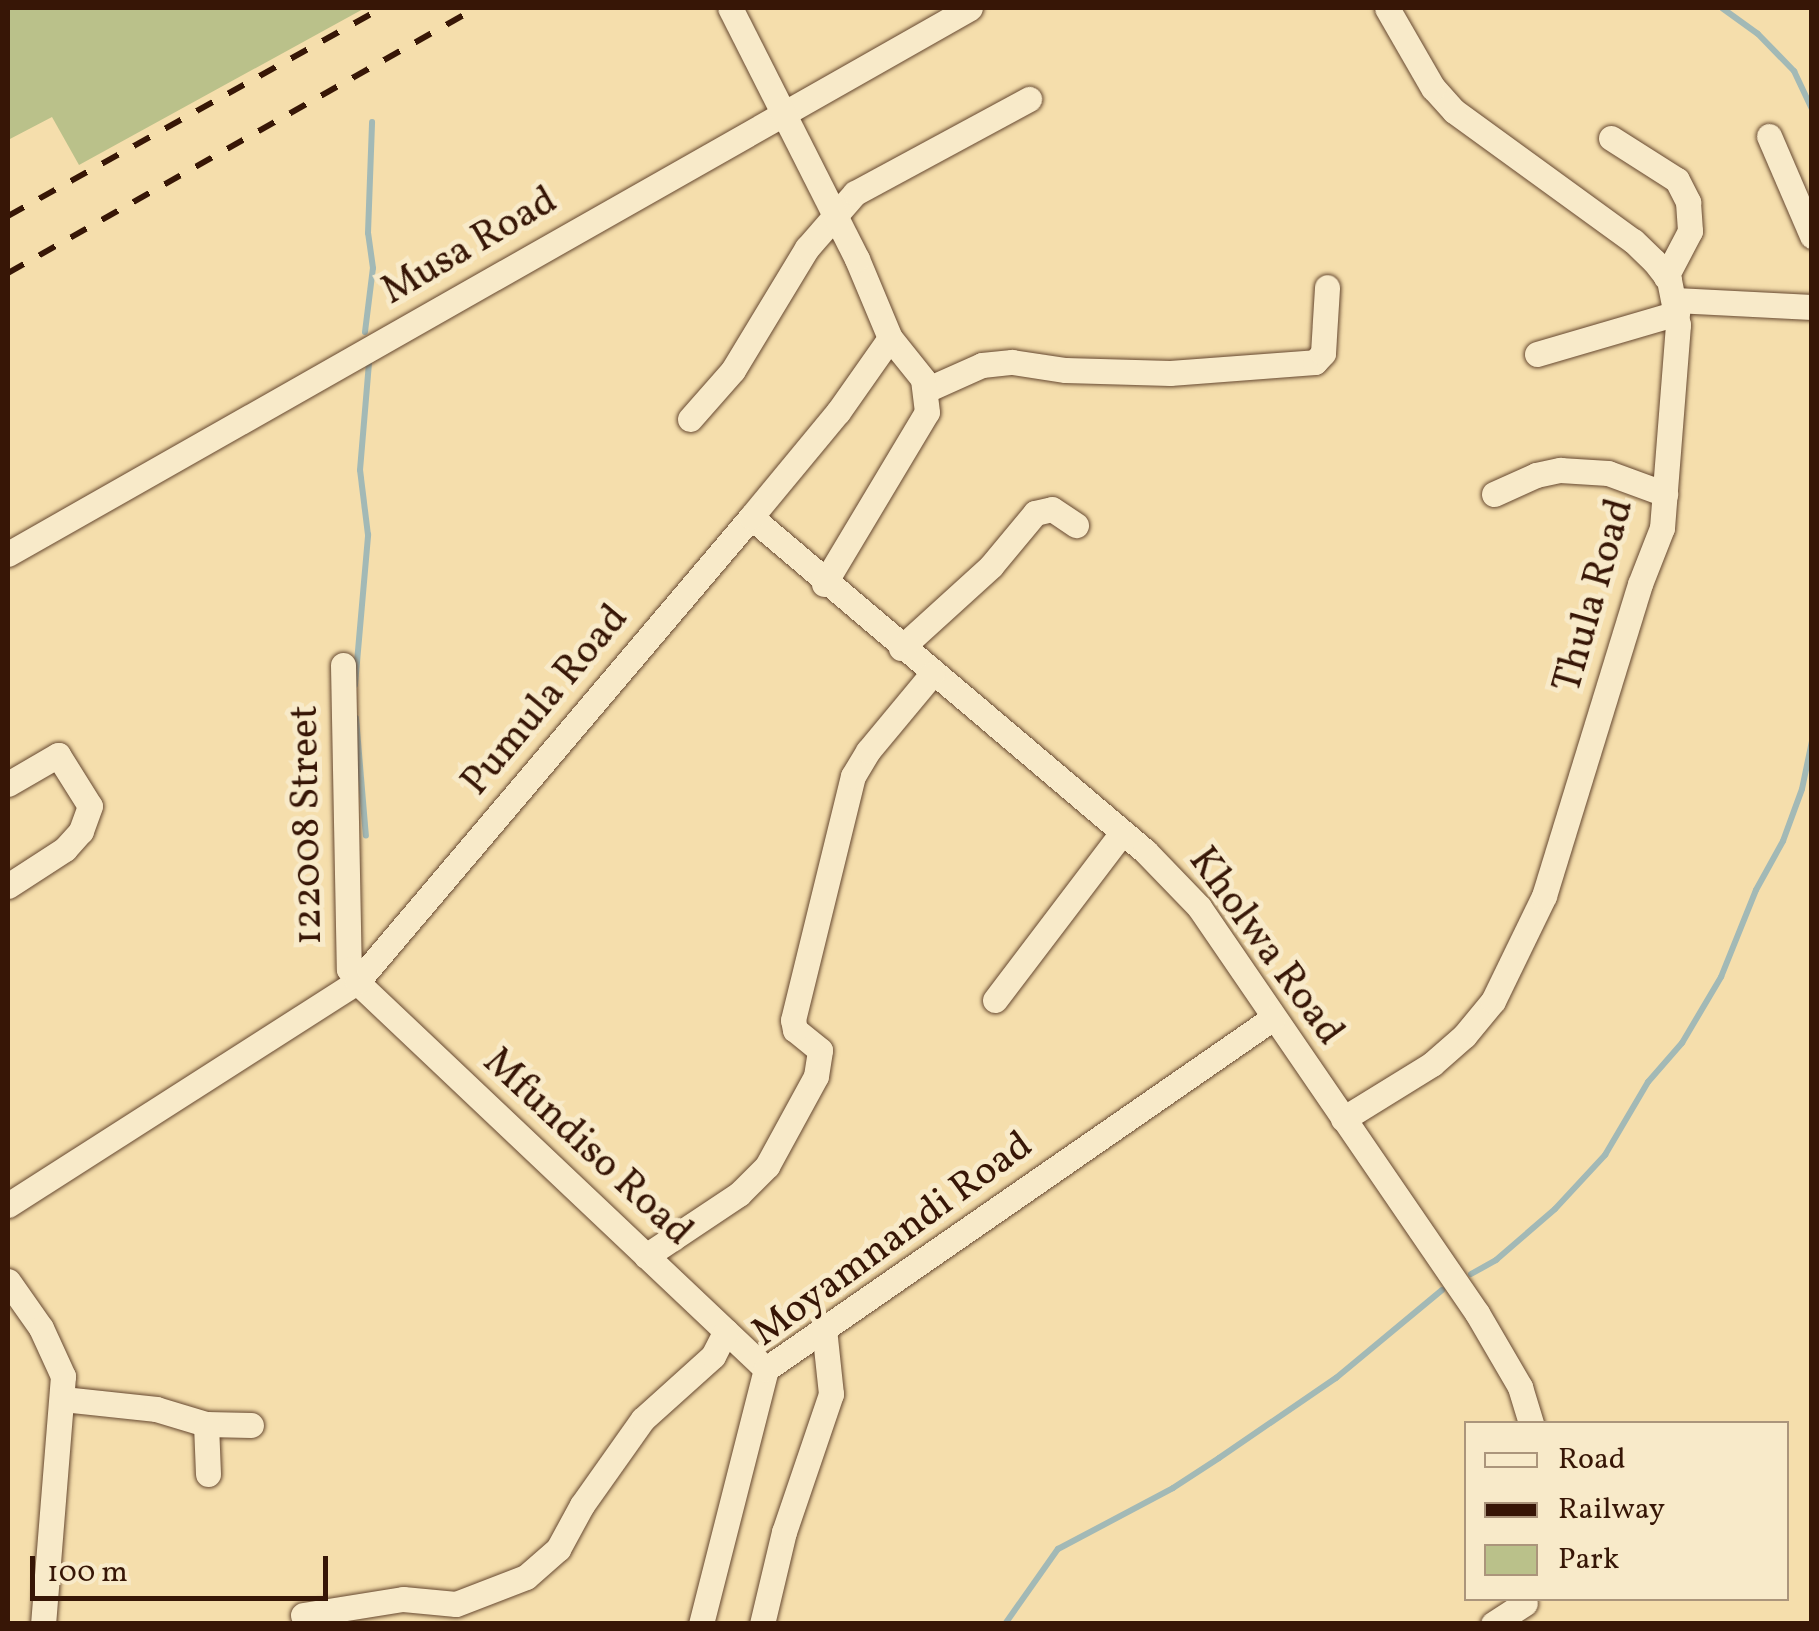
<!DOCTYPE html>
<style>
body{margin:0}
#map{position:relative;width:1819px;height:1631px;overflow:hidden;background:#f5deac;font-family:Vollkorn,serif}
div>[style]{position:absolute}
.green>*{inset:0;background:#bac18a}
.stream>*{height:6px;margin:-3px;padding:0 3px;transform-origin:3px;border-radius:3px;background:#a2b9b6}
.roads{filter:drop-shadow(0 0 2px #664830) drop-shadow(0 0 2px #664830)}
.minor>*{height:25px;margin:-12.5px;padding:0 12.5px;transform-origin:12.5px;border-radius:12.5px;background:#f8eac9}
.rail>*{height:6px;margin-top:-3px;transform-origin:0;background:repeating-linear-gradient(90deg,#371606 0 18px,transparent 0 36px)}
span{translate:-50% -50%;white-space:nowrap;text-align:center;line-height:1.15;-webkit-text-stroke:10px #f8eac9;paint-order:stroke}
.street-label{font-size:40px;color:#371606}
.frame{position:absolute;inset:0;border:10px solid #371606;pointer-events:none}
.legend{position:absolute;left:1464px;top:1421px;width:325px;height:180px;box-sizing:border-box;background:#f8eac9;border:2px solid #ab957b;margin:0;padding:12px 18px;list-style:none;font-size:30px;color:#371606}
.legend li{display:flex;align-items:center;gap:20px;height:50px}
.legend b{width:50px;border:2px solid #ab957b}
.scale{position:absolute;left:30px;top:1556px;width:298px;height:45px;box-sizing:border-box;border:5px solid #371606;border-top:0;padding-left:12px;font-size:30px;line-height:35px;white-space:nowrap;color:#371606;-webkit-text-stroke:8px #f8eac9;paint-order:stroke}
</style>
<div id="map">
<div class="green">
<div style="clip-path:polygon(8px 8px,365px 8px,79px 165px,52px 117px,8px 140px)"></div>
</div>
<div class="stream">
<div style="left:1722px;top:8px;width:44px;rotate:35.8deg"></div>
<div style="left:1758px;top:34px;width:52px;rotate:45.8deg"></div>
<div style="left:1794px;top:71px;width:42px;rotate:64.7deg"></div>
<div style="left:365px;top:332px;width:64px;rotate:-82.9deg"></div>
<div style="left:373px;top:268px;width:35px;rotate:-98deg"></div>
<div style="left:368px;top:233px;width:111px;rotate:-87.9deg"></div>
<div style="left:355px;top:685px;width:151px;rotate:-85deg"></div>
<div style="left:368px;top:535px;width:65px;rotate:-97deg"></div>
<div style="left:360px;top:470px;width:107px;rotate:-85.2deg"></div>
<div style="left:356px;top:718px;width:118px;rotate:85.2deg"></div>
<div style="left:1471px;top:1274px;width:29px;rotate:-29deg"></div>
<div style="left:1496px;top:1260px;width:78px;rotate:-40.8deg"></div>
<div style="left:1555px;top:1209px;width:74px;rotate:-47.2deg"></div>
<div style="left:1605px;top:1155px;width:85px;rotate:-59.5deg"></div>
<div style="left:1648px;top:1082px;width:52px;rotate:-48.9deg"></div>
<div style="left:1682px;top:1043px;width:77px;rotate:-59.4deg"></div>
<div style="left:1721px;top:977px;width:94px;rotate:-68.1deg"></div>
<div style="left:1756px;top:890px;width:56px;rotate:-61.1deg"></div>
<div style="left:1783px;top:841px;width:55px;rotate:-69.9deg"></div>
<div style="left:1802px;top:789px;width:49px;rotate:-78.2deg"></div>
<div style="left:1005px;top:1624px;width:92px;rotate:-54.8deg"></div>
<div style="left:1058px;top:1549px;width:130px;rotate:-27.9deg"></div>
<div style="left:1173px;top:1488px;width:55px;rotate:-33.1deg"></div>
<div style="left:1219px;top:1458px;width:142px;rotate:-34.4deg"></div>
<div style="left:1336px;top:1378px;width:138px;rotate:-39.7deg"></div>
</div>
<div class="roads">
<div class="minor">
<div style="left:1769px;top:136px;width:109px;rotate:66.7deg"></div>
<div style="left:1611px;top:138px;width:78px;rotate:32.5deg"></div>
<div style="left:1677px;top:180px;width:25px;rotate:63deg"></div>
<div style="left:1688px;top:202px;width:29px;rotate:86deg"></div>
<div style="left:1690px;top:231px;width:52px;rotate:117.6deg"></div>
<div style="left:1675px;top:300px;width:137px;rotate:2.9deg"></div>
<div style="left:1537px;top:354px;width:146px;rotate:-16.3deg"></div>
<div style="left:926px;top:390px;width:61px;rotate:-24.1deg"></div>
<div style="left:982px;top:365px;width:30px;rotate:-6deg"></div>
<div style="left:1012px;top:362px;width:54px;rotate:8.6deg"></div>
<div style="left:1065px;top:370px;width:105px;rotate:1.6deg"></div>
<div style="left:1170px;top:373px;width:145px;rotate:-4.3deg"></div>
<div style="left:1315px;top:362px;width:12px;rotate:-48deg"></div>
<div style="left:1323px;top:353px;width:66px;rotate:-86.5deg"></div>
<div style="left:690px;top:419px;width:65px;rotate:-48.7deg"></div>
<div style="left:733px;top:370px;width:143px;rotate:-58.8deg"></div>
<div style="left:807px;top:248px;width:73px;rotate:-48.9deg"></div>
<div style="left:855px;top:193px;width:198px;rotate:-28.4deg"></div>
<div style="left:1494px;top:494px;width:46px;rotate:-24.3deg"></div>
<div style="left:1536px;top:475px;width:25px;rotate:-12deg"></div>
<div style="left:1560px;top:470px;width:48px;rotate:3.6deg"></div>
<div style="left:1608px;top:473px;width:61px;rotate:20.2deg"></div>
<div style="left:751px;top:517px;width:517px;rotate:40.29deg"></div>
<div style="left:1145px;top:851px;width:78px;rotate:46deg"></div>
<div style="left:1199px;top:907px;width:492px;rotate:55.6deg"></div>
<div style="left:1477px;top:1313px;width:86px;rotate:59.8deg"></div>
<div style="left:1520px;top:1387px;width:39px;rotate:73deg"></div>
<div style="left:8px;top:554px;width:1106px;rotate:-29.58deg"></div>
<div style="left:824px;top:584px;width:200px;rotate:-59.1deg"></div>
<div style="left:927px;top:412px;width:33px;rotate:-97deg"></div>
<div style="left:923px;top:379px;width:53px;rotate:-128.8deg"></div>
<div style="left:901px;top:648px;width:122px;rotate:-42.3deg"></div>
<div style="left:991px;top:566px;width:69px;rotate:-50.3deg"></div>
<div style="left:1035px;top:513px;width:17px;rotate:-13deg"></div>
<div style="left:1052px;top:509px;width:29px;rotate:34deg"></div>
<div style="left:343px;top:665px;width:304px;rotate:88.9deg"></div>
<div style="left:349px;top:969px;width:15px;rotate:58deg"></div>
<div style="left:357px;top:982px;width:563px;rotate:43.42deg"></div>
<div style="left:8px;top:784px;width:58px;rotate:-30.1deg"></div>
<div style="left:58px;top:755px;width:60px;rotate:57.9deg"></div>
<div style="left:90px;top:806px;width:27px;rotate:110deg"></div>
<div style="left:81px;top:831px;width:24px;rotate:132deg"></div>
<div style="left:65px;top:849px;width:68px;rotate:147deg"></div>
<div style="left:995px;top:1000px;width:208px;rotate:-52.8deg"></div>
<div style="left:1343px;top:1119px;width:105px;rotate:-31.7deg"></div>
<div style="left:1432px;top:1064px;width:43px;rotate:-41.2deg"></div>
<div style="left:1464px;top:1036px;width:45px;rotate:-50.4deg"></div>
<div style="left:1493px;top:1001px;width:117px;rotate:-64.1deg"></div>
<div style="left:1544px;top:896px;width:326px;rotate:-72.9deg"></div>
<div style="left:1640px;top:584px;width:60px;rotate:-68.6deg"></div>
<div style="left:1662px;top:528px;width:204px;rotate:-85.5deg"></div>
<div style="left:1678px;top:325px;width:46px;rotate:-101.3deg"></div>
<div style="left:1669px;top:280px;width:24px;rotate:-128deg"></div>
<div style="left:1654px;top:261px;width:29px;rotate:-136deg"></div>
<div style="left:1633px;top:241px;width:221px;rotate:-144deg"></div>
<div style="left:1454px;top:111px;width:31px;rotate:-132deg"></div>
<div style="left:1433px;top:88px;width:92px;rotate:-119.9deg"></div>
<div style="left:8px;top:1205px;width:414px;rotate:-32.6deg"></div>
<div style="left:357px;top:982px;width:609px;rotate:-49.72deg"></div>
<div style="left:751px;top:517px;width:136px;rotate:-50.4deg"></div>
<div style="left:838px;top:412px;width:90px;rotate:-54.9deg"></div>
<div style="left:890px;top:338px;width:86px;rotate:-112.7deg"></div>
<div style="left:857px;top:259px;width:281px;rotate:-116.8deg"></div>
<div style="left:646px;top:1256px;width:112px;rotate:-33.7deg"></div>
<div style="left:739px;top:1194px;width:40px;rotate:-45deg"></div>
<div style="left:767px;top:1166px;width:102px;rotate:-61.4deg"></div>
<div style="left:816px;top:1076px;width:26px;rotate:-81deg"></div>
<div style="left:820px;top:1050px;width:32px;rotate:-141deg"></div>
<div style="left:795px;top:1030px;width:10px;rotate:-101deg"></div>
<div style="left:793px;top:1020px;width:251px;rotate:-76.2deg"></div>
<div style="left:853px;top:776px;width:29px;rotate:-59deg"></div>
<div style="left:868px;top:751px;width:100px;rotate:-50.3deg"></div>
<div style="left:8px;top:1281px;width:57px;rotate:54.9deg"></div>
<div style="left:41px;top:1328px;width:53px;rotate:65.4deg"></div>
<div style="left:63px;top:1376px;width:249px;rotate:94.6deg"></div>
<div style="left:63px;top:1399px;width:94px;rotate:6.1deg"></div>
<div style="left:156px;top:1409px;width:52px;rotate:16.7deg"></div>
<div style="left:206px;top:1424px;width:45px;rotate:1.3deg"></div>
<div style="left:206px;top:1424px;width:50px;rotate:87.7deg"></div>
<div style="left:303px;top:1615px;width:101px;rotate:-9.1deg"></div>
<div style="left:403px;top:1599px;width:53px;rotate:5.4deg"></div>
<div style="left:456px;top:1604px;width:75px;rotate:-21.1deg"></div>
<div style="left:526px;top:1577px;width:43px;rotate:-41.2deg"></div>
<div style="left:558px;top:1549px;width:50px;rotate:-61.4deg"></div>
<div style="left:582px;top:1505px;width:105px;rotate:-54.7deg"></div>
<div style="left:643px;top:1419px;width:94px;rotate:-42deg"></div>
<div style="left:713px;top:1356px;width:28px;rotate:-63deg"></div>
<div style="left:701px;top:1624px;width:263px;rotate:-75.7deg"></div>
<div style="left:766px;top:1369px;width:617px;rotate:-34.7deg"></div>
<div style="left:762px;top:1624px;width:95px;rotate:-76.6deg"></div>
<div style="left:784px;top:1532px;width:146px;rotate:-71.2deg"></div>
<div style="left:831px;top:1394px;width:65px;rotate:-96.1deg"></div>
<div style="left:1493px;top:1624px;width:38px;rotate:-33deg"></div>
</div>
</div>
<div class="rail">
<div style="left:8px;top:216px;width:428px;rotate:-29.1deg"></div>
<div style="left:8px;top:273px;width:538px;rotate:-29.52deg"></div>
</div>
<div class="street-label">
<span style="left:470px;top:247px;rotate:-30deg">Musa Road</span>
<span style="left:1595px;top:596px;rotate:-74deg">Thula Road</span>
<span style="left:546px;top:701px;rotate:-50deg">Pumula Road</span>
<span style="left:308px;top:825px;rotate:-91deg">122008 Street</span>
<span style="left:1265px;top:947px;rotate:54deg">Kholwa Road</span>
<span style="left:587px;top:1148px;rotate:43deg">Mfundiso Road</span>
<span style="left:893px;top:1240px;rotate:-36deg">Moyamnandi Road</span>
</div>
<div class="frame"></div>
<ul class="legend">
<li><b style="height:12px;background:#f8eac9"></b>Road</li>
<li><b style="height:12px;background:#371606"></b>Railway</li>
<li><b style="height:28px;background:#bac18a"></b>Park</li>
</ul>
<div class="scale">100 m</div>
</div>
